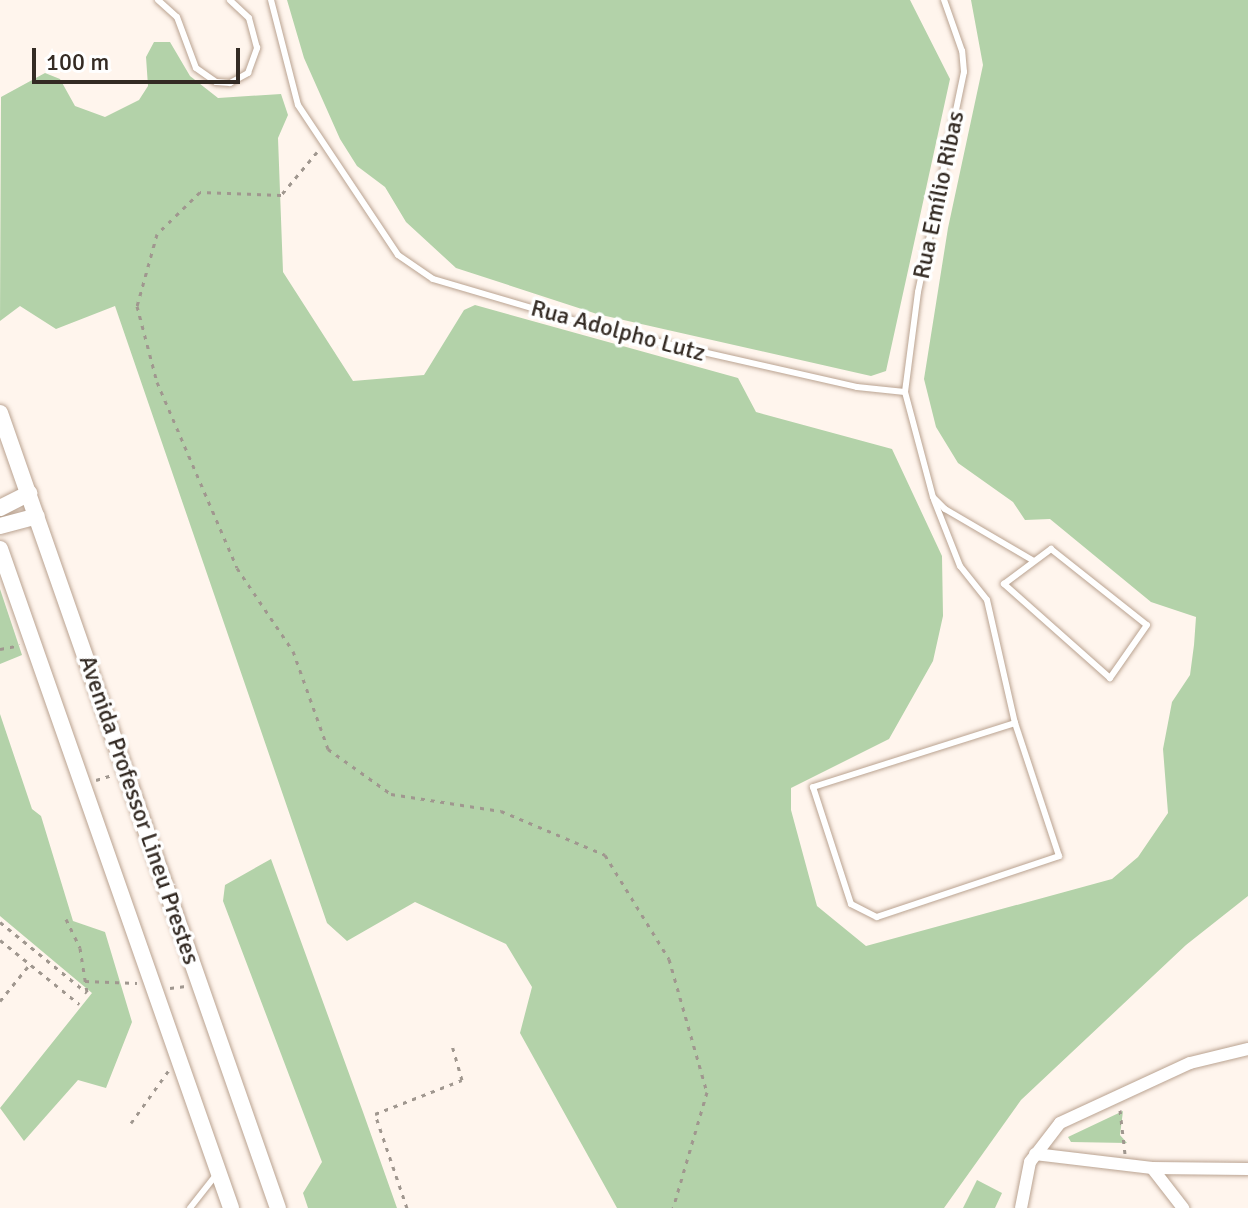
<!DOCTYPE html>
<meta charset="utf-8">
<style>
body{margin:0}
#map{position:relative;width:1248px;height:1208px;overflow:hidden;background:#fff5ed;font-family:Signika,sans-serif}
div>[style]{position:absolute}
.green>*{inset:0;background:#b3d2a9}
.path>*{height:3px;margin-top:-1.5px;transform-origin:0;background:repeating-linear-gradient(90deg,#a0978f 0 4px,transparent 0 10px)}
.roads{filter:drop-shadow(0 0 2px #baa391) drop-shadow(0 0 2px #baa391)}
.service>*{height:6px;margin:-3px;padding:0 3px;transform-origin:3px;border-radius:3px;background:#fff}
.minor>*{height:12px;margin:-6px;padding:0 6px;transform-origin:6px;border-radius:6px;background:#fff}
.secondary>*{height:16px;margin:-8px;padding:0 8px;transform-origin:8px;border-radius:8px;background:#fff}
span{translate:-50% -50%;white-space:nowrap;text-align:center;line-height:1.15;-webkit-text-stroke:7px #fff;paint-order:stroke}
.street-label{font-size:24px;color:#342b24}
.scale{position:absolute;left:32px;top:48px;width:208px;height:36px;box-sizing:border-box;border:4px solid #342b24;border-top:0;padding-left:10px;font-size:24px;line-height:28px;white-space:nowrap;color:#342b24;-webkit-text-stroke:6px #fff;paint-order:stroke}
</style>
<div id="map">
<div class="green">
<div style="clip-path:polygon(287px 0,910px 0,950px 79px,886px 371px,871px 376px,597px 314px,456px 268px,406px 222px,385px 187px,357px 166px,340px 139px,304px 58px)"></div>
<div style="clip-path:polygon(971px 0,1248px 0,1248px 896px,1186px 945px,1021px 1100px,944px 1208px,617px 1208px,520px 1033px,532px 987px,506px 944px,415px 902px,347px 941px,327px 923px,115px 306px,56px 329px,20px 306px,0 321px,1px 97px,45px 73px,60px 79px,75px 106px,105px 117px,139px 100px,148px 86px,146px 57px,154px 42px,170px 42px,190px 76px,218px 98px,281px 94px,288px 115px,278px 138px,283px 272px,353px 381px,424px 375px,464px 310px,475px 305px,738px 378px,756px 412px,892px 449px,942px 556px,943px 616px,933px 661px,889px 739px,791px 788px,791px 810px,817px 906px,866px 946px,1112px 879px,1138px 857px,1168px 813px,1163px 749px,1172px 702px,1190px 675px,1194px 645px,1196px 617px,1151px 602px,1050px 519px,1025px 520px,1013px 502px,958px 463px,936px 427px,924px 379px,948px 228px,983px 65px)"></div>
<div style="clip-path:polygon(0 589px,22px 655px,0 664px)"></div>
<div style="clip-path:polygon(0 714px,32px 809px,41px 816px,73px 921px,105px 932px,132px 1022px,106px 1088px,78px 1080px,24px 1141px,0 1108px,92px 993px,0 916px)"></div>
<div style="clip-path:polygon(271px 859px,363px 1112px,397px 1208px,308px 1208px,303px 1193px,322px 1162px,223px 901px,225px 885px)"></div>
<div style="clip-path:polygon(1123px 1111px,1120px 1135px,1127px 1143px,1071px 1142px,1068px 1137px)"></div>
<div style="clip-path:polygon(977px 1180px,1002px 1193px,995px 1208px,963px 1208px)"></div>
</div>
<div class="path">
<div style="left:317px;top:152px;width:56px;rotate:129.9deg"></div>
<div style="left:281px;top:195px;width:81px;rotate:-177.9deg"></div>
<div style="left:200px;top:192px;width:60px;rotate:135.7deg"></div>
<div style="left:157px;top:234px;width:75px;rotate:105.5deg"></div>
<div style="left:137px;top:306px;width:79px;rotate:75.3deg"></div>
<div style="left:157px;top:382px;width:202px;rotate:66.7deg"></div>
<div style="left:237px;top:568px;width:100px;rotate:56deg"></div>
<div style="left:293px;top:651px;width:104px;rotate:70.3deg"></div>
<div style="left:328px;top:749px;width:77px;rotate:35.5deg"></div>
<div style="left:391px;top:794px;width:111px;rotate:8.8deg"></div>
<div style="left:501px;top:811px;width:113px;rotate:22.9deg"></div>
<div style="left:605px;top:855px;width:122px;rotate:58.4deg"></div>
<div style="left:669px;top:959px;width:138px;rotate:74.1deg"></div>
<div style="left:707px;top:1092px;width:121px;rotate:106.3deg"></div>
<div style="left:0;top:649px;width:20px;rotate:-11deg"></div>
<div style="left:96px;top:780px;width:17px;rotate:-17deg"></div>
<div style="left:66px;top:919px;width:32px;rotate:64deg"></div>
<div style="left:80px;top:948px;width:45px;rotate:81deg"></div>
<div style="left:0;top:922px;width:112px;rotate:39.2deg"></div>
<div style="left:0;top:940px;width:102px;rotate:39deg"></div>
<div style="left:85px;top:981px;width:52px;rotate:2.2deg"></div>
<div style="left:170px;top:988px;width:16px;rotate:-7deg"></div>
<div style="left:0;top:1001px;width:48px;rotate:-51deg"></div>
<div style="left:1120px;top:1110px;width:44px;rotate:83.5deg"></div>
<div style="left:131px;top:1123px;width:65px;rotate:-54.4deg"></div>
<div style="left:407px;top:1208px;width:99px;rotate:-108.8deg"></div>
<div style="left:375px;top:1114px;width:93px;rotate:-21.3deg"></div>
<div style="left:462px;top:1080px;width:35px;rotate:-106deg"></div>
</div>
<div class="roads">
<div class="service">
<div style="left:158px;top:0;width:25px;rotate:42deg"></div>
<div style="left:177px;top:17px;width:54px;rotate:69.6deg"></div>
<div style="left:196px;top:68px;width:24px;rotate:35deg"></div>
<div style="left:216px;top:82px;width:14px;rotate:4deg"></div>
<div style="left:230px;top:83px;width:21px;rotate:-29deg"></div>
<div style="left:248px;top:73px;width:27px;rotate:-70deg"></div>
<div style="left:257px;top:48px;width:31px;rotate:-105deg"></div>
<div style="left:249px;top:18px;width:26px;rotate:-137deg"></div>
<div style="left:271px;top:0;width:108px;rotate:75.6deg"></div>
<div style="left:298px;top:105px;width:180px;rotate:56.3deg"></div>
<div style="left:398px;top:255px;width:42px;rotate:34.4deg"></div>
<div style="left:433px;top:279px;width:180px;rotate:16.4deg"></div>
<div style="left:606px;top:330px;width:257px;rotate:12.8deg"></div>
<div style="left:857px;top:387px;width:48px;rotate:5.9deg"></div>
<div style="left:905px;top:392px;width:109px;rotate:75.1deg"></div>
<div style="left:933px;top:497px;width:17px;rotate:45deg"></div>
<div style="left:945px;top:509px;width:103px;rotate:30.3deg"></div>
<div style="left:905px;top:392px;width:101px;rotate:-82.6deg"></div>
<div style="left:918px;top:292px;width:225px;rotate:-78.2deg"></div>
<div style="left:964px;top:72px;width:21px;rotate:-95deg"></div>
<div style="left:962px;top:51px;width:54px;rotate:-109.4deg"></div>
<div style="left:934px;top:500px;width:71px;rotate:68.5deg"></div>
<div style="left:960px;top:566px;width:43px;rotate:51.5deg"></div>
<div style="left:987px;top:600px;width:126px;rotate:77.2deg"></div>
<div style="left:1015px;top:723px;width:212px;rotate:162.4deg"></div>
<div style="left:813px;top:787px;width:123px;rotate:72deg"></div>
<div style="left:851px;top:904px;width:29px;rotate:27deg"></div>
<div style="left:877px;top:917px;width:192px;rotate:-18.5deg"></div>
<div style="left:1059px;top:856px;width:140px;rotate:-108.3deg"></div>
<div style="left:1051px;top:549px;width:122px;rotate:38.4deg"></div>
<div style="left:1147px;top:625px;width:65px;rotate:124.9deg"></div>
<div style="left:1110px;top:678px;width:142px;rotate:-138.4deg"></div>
<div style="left:1004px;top:584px;width:59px;rotate:-36.7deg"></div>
<div style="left:190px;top:1208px;width:42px;rotate:-51.8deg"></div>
</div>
<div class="minor">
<div style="left:1035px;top:1154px;width:118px;rotate:6.8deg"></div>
<div style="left:1152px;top:1168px;width:96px;rotate:0.6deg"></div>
<div style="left:1152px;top:1168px;width:51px;rotate:52.2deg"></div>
<div style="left:1021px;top:1208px;width:47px;rotate:-78.9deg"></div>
<div style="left:1030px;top:1162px;width:49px;rotate:-52.4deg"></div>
<div style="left:1060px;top:1123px;width:143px;rotate:-24.8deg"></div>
<div style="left:1190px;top:1063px;width:60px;rotate:-13.6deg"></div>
</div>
<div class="secondary">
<div style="left:0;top:413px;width:842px;rotate:70.73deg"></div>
<div style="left:0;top:508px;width:33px;rotate:-27deg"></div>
<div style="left:0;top:526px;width:38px;rotate:-15deg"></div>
<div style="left:0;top:549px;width:698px;rotate:70.68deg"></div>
</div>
</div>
<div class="street-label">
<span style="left:939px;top:195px;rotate:-78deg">Rua Emílio Ribas</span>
<span style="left:618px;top:331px;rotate:15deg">Rua Adolpho Lutz</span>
<span style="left:139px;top:810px;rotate:71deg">Avenida Professor Lineu Prestes</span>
</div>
<div class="scale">100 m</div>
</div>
